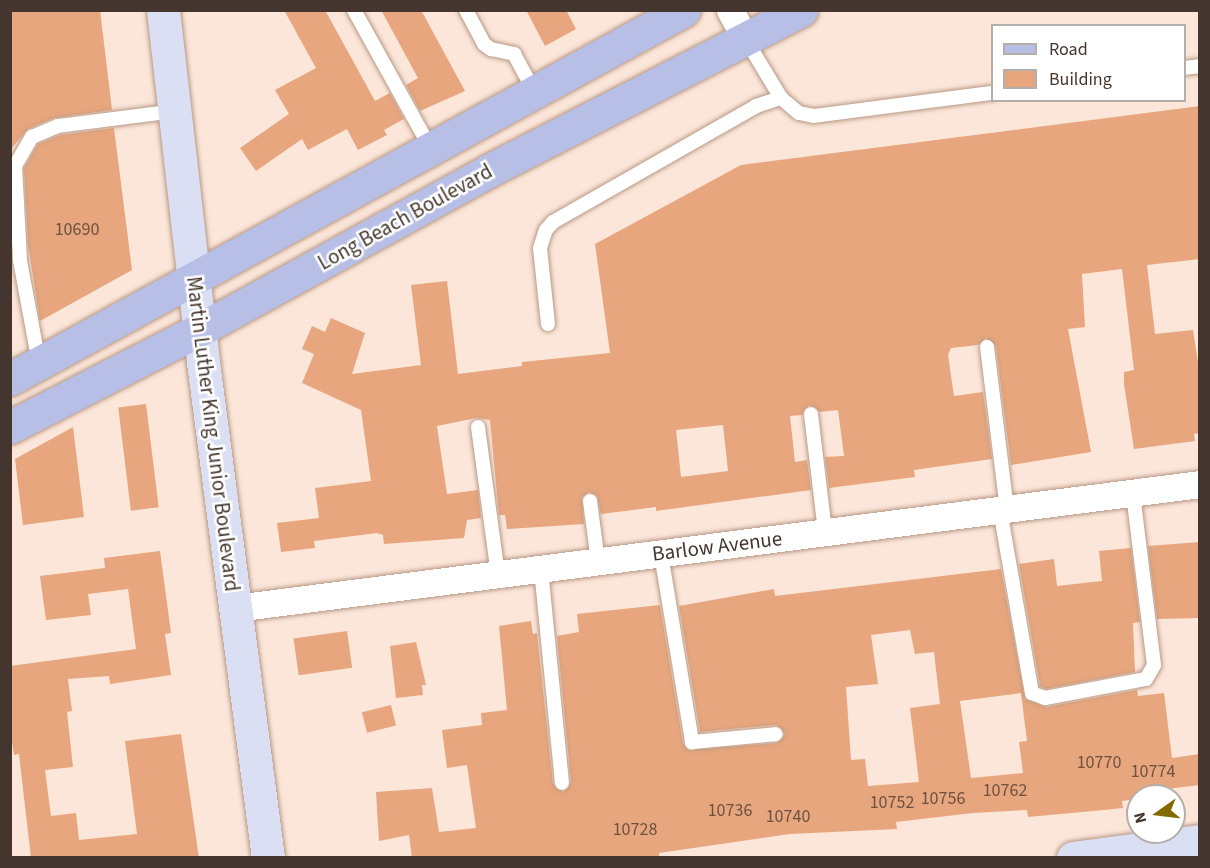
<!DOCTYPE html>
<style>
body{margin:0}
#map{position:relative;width:1210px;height:868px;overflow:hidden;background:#fbe6d9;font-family:"Source Sans 3",sans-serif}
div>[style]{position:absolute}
.building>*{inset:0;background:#e7a67d;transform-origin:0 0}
.roads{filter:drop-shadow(0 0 2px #b99884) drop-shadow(0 0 2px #b99884)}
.service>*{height:14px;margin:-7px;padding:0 7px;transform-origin:7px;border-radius:7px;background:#fff}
.minor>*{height:27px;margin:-13.5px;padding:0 13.5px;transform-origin:13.5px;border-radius:13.5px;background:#fff}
.secondary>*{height:33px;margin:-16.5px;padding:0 16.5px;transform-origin:16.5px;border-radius:16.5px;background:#dbdff3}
.primary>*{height:33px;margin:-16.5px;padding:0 16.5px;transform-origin:16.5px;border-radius:16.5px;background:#b8bfe7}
span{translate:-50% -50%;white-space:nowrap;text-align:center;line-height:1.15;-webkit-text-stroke:5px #fff;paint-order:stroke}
.number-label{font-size:18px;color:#6d5242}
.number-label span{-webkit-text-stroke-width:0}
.street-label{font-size:21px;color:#44362e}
.frame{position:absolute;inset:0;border:12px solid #44362e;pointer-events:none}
.legend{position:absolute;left:991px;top:24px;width:195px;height:78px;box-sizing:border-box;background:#fff;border:2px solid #b4afab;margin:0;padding:8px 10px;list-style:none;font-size:18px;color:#44362e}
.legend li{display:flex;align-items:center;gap:12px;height:30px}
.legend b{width:30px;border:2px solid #b4afab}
.north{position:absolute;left:1126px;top:784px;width:60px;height:60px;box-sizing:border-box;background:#fff;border:2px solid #b4afab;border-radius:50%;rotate:256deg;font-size:16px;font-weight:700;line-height:24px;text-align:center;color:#44362e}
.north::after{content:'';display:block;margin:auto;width:21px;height:27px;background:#836a03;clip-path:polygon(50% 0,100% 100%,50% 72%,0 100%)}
</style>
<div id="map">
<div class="building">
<div style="clip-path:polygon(10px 10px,100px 10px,112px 110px,54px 118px,28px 129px,10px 150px)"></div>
<div style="clip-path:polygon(284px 10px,325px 10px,375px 101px,390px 93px,404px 119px,384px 130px,387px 135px,358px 150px,347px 129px,308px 150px,302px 139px,256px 171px,240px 148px,289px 114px,275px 90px,316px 68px)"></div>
<div style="clip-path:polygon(381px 10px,421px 10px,465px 91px,420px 111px,406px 85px,418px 78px)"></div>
<div style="clip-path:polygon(526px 10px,566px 10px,576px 29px,545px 46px)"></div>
<div style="clip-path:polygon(evenodd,1200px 106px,1200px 259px,1147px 265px,1155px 334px,1193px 330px,1200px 375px,1200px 433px,1194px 434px,1195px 441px,1134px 449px,1124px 384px,1124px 372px,1134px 370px,1122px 269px,1082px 274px,1085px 327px,1068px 329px,1091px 452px,1011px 465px,996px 346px,986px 338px,978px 345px,951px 348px,948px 355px,954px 396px,983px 392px,992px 459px,914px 470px,915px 477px,829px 488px,825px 457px,844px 456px,838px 410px,820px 412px,809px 405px,802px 415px,790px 416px,795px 462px,807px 460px,811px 490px,656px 511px,656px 507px,601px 514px,597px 496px,589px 492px,582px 498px,584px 524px,507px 529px,505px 515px,499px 515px,490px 420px,476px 418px,437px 426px,447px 494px,478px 490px,481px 518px,467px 520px,464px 538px,384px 544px,383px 535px,377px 533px,314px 541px,315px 548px,281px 552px,277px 523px,319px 518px,315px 488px,371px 481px,361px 410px,302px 383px,314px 354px,302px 349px,312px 326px,325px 332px,331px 318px,365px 333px,352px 374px,421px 365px,411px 285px,447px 281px,458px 374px,522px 366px,522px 362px,610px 353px,595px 244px,741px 165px,1200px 106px,723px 425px,728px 471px,681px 477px,676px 430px,723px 425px)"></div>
<div style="clip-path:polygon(114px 128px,132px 270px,40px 321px,28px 244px,24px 168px,38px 144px,60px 135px)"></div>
<div style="left:146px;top:404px;width:104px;height:28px;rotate:83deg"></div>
<div style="clip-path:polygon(73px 427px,84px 517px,23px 525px,15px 459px)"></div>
<div style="clip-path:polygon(1200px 542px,1200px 618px,1157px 619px,1148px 546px)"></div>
<div style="clip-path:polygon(1131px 548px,1140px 622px,1133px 623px,1135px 672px,1046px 689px,1040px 686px,1019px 564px,1054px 559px,1057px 586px,1102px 581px,1099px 551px)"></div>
<div style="clip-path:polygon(160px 551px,171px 633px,165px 634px,171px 675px,110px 684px,109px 676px,68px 679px,72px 711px,67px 712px,73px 767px,45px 770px,51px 816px,76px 813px,79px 840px,137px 834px,125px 741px,181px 734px,199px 858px,31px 858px,19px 754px,14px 755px,10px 729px,10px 666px,136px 649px,128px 589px,88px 594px,91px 615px,46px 620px,40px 576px,105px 568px,104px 558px)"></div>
<div style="clip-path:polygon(evenodd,1001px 569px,1025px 699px,1046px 707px,1137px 690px,1138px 696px,1164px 693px,1172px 758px,1200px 754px,1200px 785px,1150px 791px,1151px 796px,1138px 796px,1138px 799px,1122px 801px,1123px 808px,1104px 810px,1028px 817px,1027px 810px,973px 813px,896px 822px,897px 829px,790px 834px,659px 853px,659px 858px,412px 858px,409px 835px,379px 841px,376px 792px,432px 788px,439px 832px,476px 828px,467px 765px,447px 768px,442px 730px,482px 725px,481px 713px,507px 710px,499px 626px,531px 621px,533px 634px,537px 633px,553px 784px,563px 792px,571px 782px,557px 636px,579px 632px,577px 614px,660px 605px,683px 743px,688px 750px,777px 743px,785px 734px,776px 725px,700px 732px,679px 606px,774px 589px,775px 596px,1001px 569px,910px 630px,915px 654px,934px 652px,940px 704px,910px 708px,919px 782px,868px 786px,865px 759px,851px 760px,846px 687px,878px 684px,871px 635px,910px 630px,1001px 569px,1021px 693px,1027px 741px,1019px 742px,1023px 773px,971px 778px,960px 701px,1021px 693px)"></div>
<div style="left:347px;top:631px;width:37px;height:54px;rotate:82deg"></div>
<div style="clip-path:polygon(416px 642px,426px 685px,422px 685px,423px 695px,396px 698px,390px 646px)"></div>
<div style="left:391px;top:705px;width:21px;height:30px;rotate:76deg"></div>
</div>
<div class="roads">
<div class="service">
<div style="left:354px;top:10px;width:157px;rotate:61deg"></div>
<div style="left:466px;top:10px;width:38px;rotate:62deg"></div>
<div style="left:484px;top:44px;width:9px;rotate:36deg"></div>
<div style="left:491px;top:49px;width:24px;rotate:12deg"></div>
<div style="left:514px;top:54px;width:42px;rotate:61.6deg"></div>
<div style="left:746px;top:40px;width:68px;rotate:58.9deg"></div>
<div style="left:1184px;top:68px;width:16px;rotate:-7deg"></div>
<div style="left:548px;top:324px;width:76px;rotate:-96deg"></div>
<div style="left:540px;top:248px;width:19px;rotate:-72deg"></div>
<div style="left:546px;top:230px;width:11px;rotate:-49deg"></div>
<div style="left:553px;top:222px;width:234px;rotate:-29.7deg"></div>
<div style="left:756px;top:106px;width:26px;rotate:-18deg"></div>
<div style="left:781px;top:98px;width:23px;rotate:40deg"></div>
<div style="left:799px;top:113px;width:15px;rotate:11deg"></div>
<div style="left:814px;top:116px;width:179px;rotate:-7.4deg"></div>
<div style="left:987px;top:347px;width:163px;rotate:83deg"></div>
<div style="left:39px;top:363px;width:105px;rotate:-100.5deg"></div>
<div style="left:20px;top:260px;width:94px;rotate:-93deg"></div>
<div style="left:15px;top:166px;width:34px;rotate:-60deg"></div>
<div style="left:32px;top:137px;width:28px;rotate:-23deg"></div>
<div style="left:58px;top:126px;width:118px;rotate:-7.3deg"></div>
<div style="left:811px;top:414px;width:119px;rotate:83.2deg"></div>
<div style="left:478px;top:427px;width:148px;rotate:82.3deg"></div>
<div style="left:590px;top:501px;width:62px;rotate:82.5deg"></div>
<div style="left:1000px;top:510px;width:186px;rotate:80.1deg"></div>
<div style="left:1032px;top:693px;width:14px;rotate:21deg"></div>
<div style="left:1045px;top:698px;width:103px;rotate:-10.7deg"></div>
<div style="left:1146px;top:679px;width:16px;rotate:-60deg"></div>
<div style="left:1154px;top:665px;width:173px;rotate:-97deg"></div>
<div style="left:661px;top:554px;width:191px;rotate:80.6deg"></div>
<div style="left:692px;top:742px;width:84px;rotate:-5.4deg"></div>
<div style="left:541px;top:569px;width:215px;rotate:84.4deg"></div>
</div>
<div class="minor">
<div style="left:730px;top:10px;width:34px;rotate:62deg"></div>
<div style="left:235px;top:608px;width:973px;rotate:-7.32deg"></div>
</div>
<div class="secondary">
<div style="left:163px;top:10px;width:354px;rotate:83.5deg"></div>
<div style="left:203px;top:362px;width:500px;rotate:82.53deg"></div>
<div style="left:1073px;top:858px;width:128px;rotate:-7.6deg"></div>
</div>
<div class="primary">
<div style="left:10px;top:379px;width:768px;rotate:-28.7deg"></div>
<div style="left:10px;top:427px;width:212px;rotate:-27.2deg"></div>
<div style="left:199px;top:330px;width:330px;rotate:-28.8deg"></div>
<div style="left:488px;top:171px;width:352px;rotate:-27.2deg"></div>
</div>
</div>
<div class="number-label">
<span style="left:77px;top:230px">10690</span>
<span style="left:1099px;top:763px">10770</span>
<span style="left:1153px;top:772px">10774</span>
<span style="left:1005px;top:791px">10762</span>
<span style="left:943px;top:799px">10756</span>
<span style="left:892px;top:803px">10752</span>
<span style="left:730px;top:811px">10736</span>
<span style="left:788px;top:817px">10740</span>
<span style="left:635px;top:830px">10728</span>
</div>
<div class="street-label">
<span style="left:405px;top:217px;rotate:-29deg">Long Beach Boulevard</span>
<span style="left:213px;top:434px;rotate:83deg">Martin Luther King Junior Boulevard</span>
<span style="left:717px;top:546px;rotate:-7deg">Barlow Avenue</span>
</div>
<div class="frame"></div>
<ul class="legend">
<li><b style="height:8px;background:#b8bfe7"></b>Road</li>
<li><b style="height:16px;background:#e7a67d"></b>Building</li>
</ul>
<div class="north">N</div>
</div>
